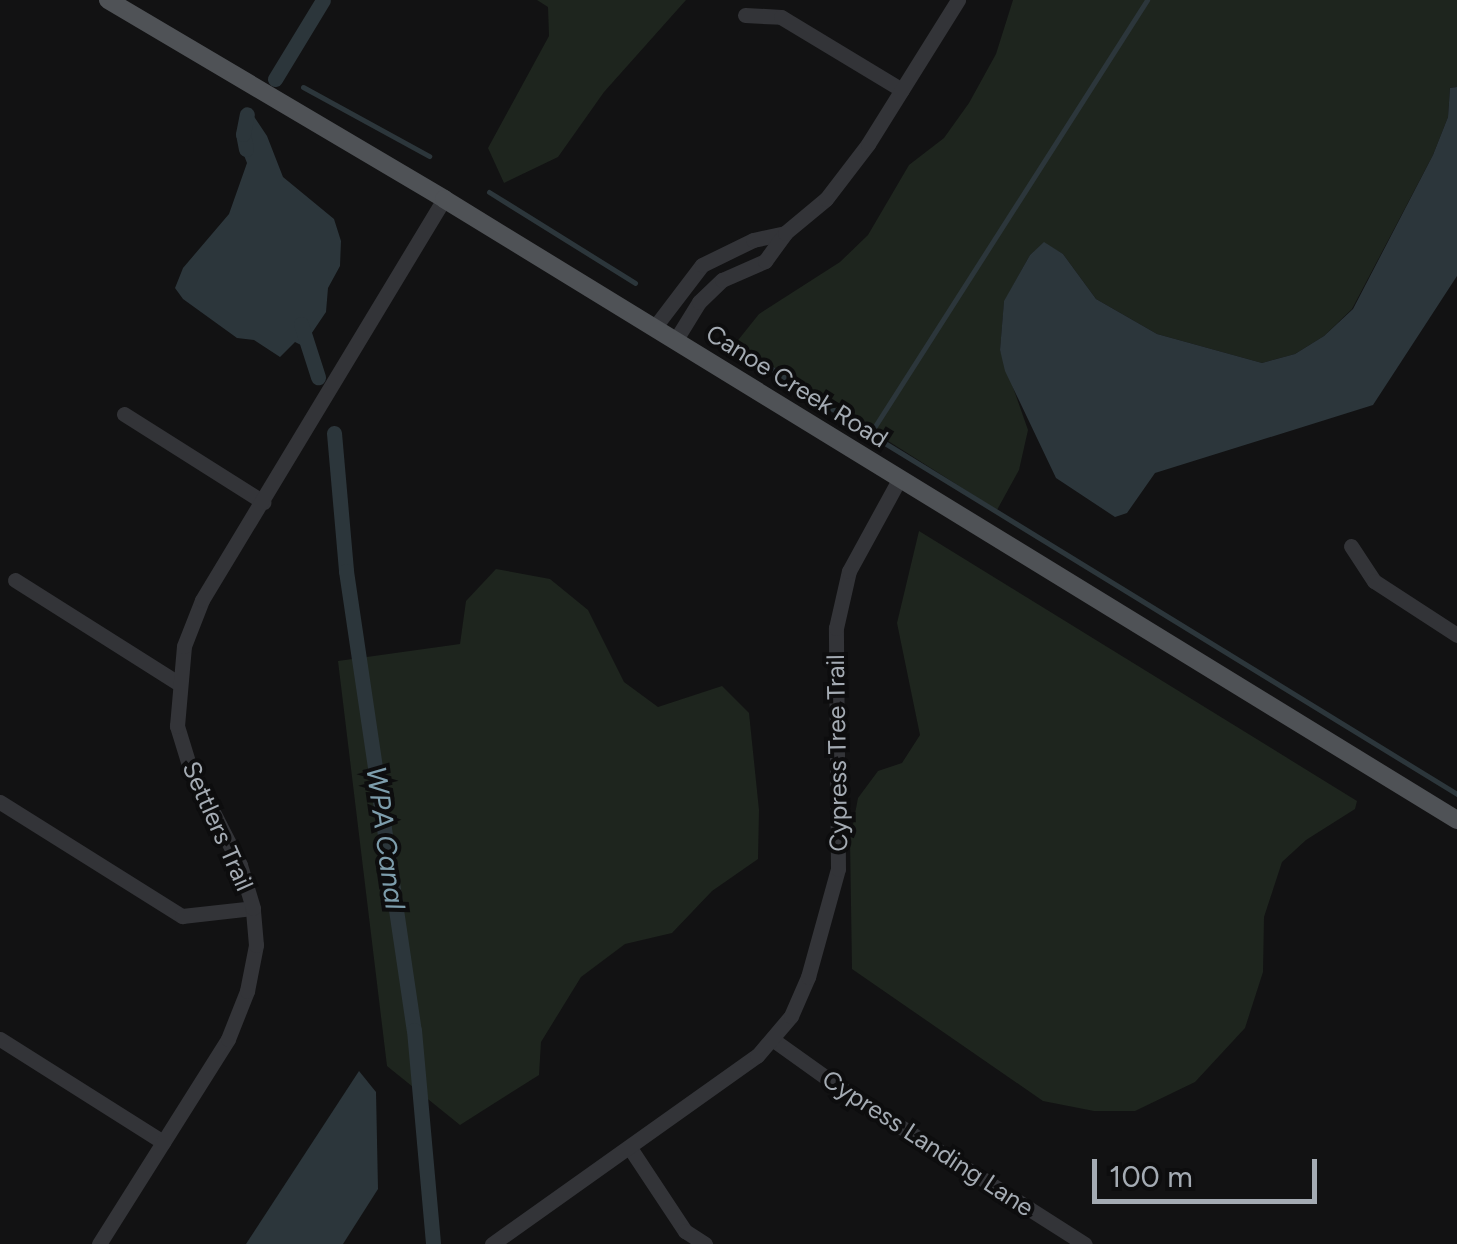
<!DOCTYPE html>
<style>
body{margin:0}
#map{position:relative;width:1457px;height:1244px;overflow:hidden;background:#121213;font-family:Figtree,sans-serif}
div>[style]{position:absolute}
.green>*{inset:0;background:#1e251e}
.water>*{inset:0;background:#2c363b}
.stream>*{height:5px;margin:-2.5px;padding:0 2.5px;transform-origin:2.5px;border-radius:2.5px;background:#2c363b}
.canal>*{height:15px;margin:-7.5px;padding:0 7.5px;transform-origin:7.5px;border-radius:7.5px;background:#2c363b}
.minor>*{height:15px;margin:-7.5px;padding:0 7.5px;transform-origin:7.5px;border-radius:7.5px;background:#333438}
.major>*{height:18px;margin:-9px;padding:0 9px;transform-origin:9px;border-radius:9px;background:#4f5256}
span{translate:-50% -50%;white-space:nowrap;text-align:center;line-height:1.15;-webkit-text-stroke:8px #0d0d0e;paint-order:stroke}
.street-label{font-size:25px;color:#a4abb3}
.water-label{font-size:28px;color:#7d9dac;font-style:italic}
.scale{position:absolute;left:1092px;top:1159px;width:225px;height:45px;box-sizing:border-box;border:5px solid #a4abb3;border-top:0;padding-left:12px;font-size:30px;line-height:35px;white-space:nowrap;color:#a4abb3;-webkit-text-stroke:8px #0d0d0e;paint-order:stroke}
</style>
<div id="map">
<div class="green">
<div style="clip-path:polygon(537px 0,686px 0,604px 92px,558px 157px,504px 183px,488px 148px,549px 36px,548px 7px)"></div>
<div style="clip-path:polygon(1013px 0,1457px 0,1457px 87px,1450px 88px,1448px 117px,1433px 155px,1352px 309px,1324px 336px,1295px 354px,1262px 363px,1157px 334px,1096px 299px,1063px 254px,1044px 243px,1030px 255px,1004px 302px,1000px 350px,1028px 430px,1019px 470px,997px 510px,735px 344px,759px 314px,840px 262px,868px 235px,909px 165px,944px 138px,969px 103px,996px 54px)"></div>
<div style="clip-path:polygon(919px 531px,1357px 801px,1355px 809px,1306px 840px,1282px 862px,1264px 917px,1263px 972px,1245px 1028px,1195px 1082px,1135px 1111px,1094px 1111px,1043px 1101px,852px 969px,850px 840px,858px 798px,878px 771px,902px 763px,920px 735px,897px 623px)"></div>
<div style="clip-path:polygon(496px 569px,550px 579px,588px 610px,624px 682px,658px 707px,722px 686px,749px 713px,759px 810px,758px 859px,712px 891px,672px 933px,625px 944px,581px 977px,541px 1042px,539px 1075px,460px 1125px,387px 1066px,338px 661px,460px 644px,466px 601px)"></div>
</div>
<div class="water">
<div style="clip-path:polygon(1457px 87px,1457px 276px,1373px 405px,1155px 473px,1127px 513px,1115px 517px,1056px 478px,1005px 371px,1000px 350px,1004px 301px,1030px 255px,1044px 242px,1063px 254px,1096px 299px,1157px 334px,1262px 363px,1295px 354px,1324px 336px,1353px 309px,1433px 155px,1448px 117px,1450px 88px)"></div>
<div style="clip-path:polygon(253px 115px,267px 136px,283px 177px,334px 219px,341px 241px,340px 266px,328px 288px,326px 312px,303px 346px,295px 342px,280px 357px,254px 340px,237px 338px,183px 299px,175px 288px,183px 268px,229px 214px,247px 163px,238px 140px)"></div>
<div style="clip-path:polygon(359px 1071px,376px 1092px,378px 1189px,343px 1244px,246px 1244px)"></div>
</div>
<div class="stream">
<div style="left:303px;top:87px;width:144px;rotate:28.7deg"></div>
<div style="left:489px;top:192px;width:172px;rotate:31.9deg"></div>
<div style="left:724px;top:337px;width:175px;rotate:33.6deg"></div>
<div style="left:870px;top:434px;width:515px;rotate:-57.45deg"></div>
<div style="left:870px;top:434px;width:689px;rotate:31.52deg"></div>
</div>
<div class="canal">
<div style="left:275px;top:79px;width:92px;rotate:-58.7deg"></div>
<div style="left:246px;top:149px;width:15px;rotate:-101deg"></div>
<div style="left:243px;top:134px;width:20px;rotate:-79deg"></div>
<div style="left:301px;top:324px;width:56px;rotate:72.2deg"></div>
<div style="left:334px;top:433px;width:139px;rotate:85deg"></div>
<div style="left:346px;top:571px;width:464px;rotate:81.6deg"></div>
<div style="left:414px;top:1030px;width:215px;rotate:84.9deg"></div>
</div>
<div class="minor">
<div style="left:745px;top:15px;width:36px;rotate:3deg"></div>
<div style="left:781px;top:17px;width:141px;rotate:31.1deg"></div>
<div style="left:654px;top:328px;width:79px;rotate:-52.7deg"></div>
<div style="left:702px;top:265px;width:57px;rotate:-26.1deg"></div>
<div style="left:753px;top:240px;width:33px;rotate:-12deg"></div>
<div style="left:675px;top:341px;width:46px;rotate:-58.4deg"></div>
<div style="left:699px;top:302px;width:32px;rotate:-44deg"></div>
<div style="left:722px;top:280px;width:47px;rotate:-23.8deg"></div>
<div style="left:765px;top:261px;width:34px;rotate:-54deg"></div>
<div style="left:785px;top:233px;width:53px;rotate:-39.7deg"></div>
<div style="left:826px;top:199px;width:69px;rotate:-52.6deg"></div>
<div style="left:868px;top:144px;width:170px;rotate:-58deg"></div>
<div style="left:124px;top:414px;width:165px;rotate:32.3deg"></div>
<div style="left:1351px;top:546px;width:42px;rotate:56.7deg"></div>
<div style="left:1374px;top:581px;width:99px;rotate:33deg"></div>
<div style="left:15px;top:580px;width:193px;rotate:32.3deg"></div>
<div style="left:0;top:802px;width:215px;rotate:32.1deg"></div>
<div style="left:182px;top:916px;width:71px;rotate:-6.4deg"></div>
<div style="left:0;top:1039px;width:193px;rotate:32.3deg"></div>
<div style="left:772px;top:1039px;width:91px;rotate:35.6deg"></div>
<div style="left:846px;top:1092px;width:283px;rotate:32.5deg"></div>
<div style="left:630px;top:1148px;width:100px;rotate:56.5deg"></div>
<div style="left:685px;top:1231px;width:24px;rotate:33deg"></div>
<div style="left:99px;top:1244px;width:242px;rotate:-57.8deg"></div>
<div style="left:228px;top:1039px;width:52px;rotate:-68.4deg"></div>
<div style="left:247px;top:991px;width:47px;rotate:-78.9deg"></div>
<div style="left:256px;top:945px;width:37px;rotate:-95deg"></div>
<div style="left:253px;top:908px;width:45px;rotate:-106.8deg"></div>
<div style="left:240px;top:865px;width:112px;rotate:-117deg"></div>
<div style="left:189px;top:765px;width:41px;rotate:-107.1deg"></div>
<div style="left:177px;top:726px;width:80px;rotate:-85deg"></div>
<div style="left:184px;top:646px;width:49px;rotate:-68.6deg"></div>
<div style="left:202px;top:600px;width:468px;rotate:-58.9deg"></div>
<div style="left:492px;top:1244px;width:325px;rotate:-35.4deg"></div>
<div style="left:757px;top:1056px;width:52px;rotate:-49.6deg"></div>
<div style="left:791px;top:1016px;width:43px;rotate:-66.4deg"></div>
<div style="left:808px;top:977px;width:112px;rotate:-74.5deg"></div>
<div style="left:838px;top:869px;width:241px;rotate:-90.5deg"></div>
<div style="left:836px;top:628px;width:58px;rotate:-77.2deg"></div>
<div style="left:849px;top:571px;width:106px;rotate:-61.3deg"></div>
</div>
<div class="major">
<div style="left:108px;top:0;width:391px;rotate:30.6deg"></div>
<div style="left:444px;top:199px;width:1188px;rotate:31.51deg"></div>
</div>
<div class="street-label">
<span style="left:797px;top:386px;rotate:32deg">Canoe Creek Road</span>
<span style="left:837px;top:753px;rotate:-91deg">Cypress Tree Trail</span>
<span style="left:218px;top:826px;rotate:66deg">Settlers Trail</span>
<span style="left:928px;top:1143px;rotate:33deg">Cypress Landing Lane</span>
</div>
<div class="water-label">
<span style="left:386px;top:838px;rotate:82deg">WPA Canal</span>
</div>
<div class="scale">100 m</div>
</div>
